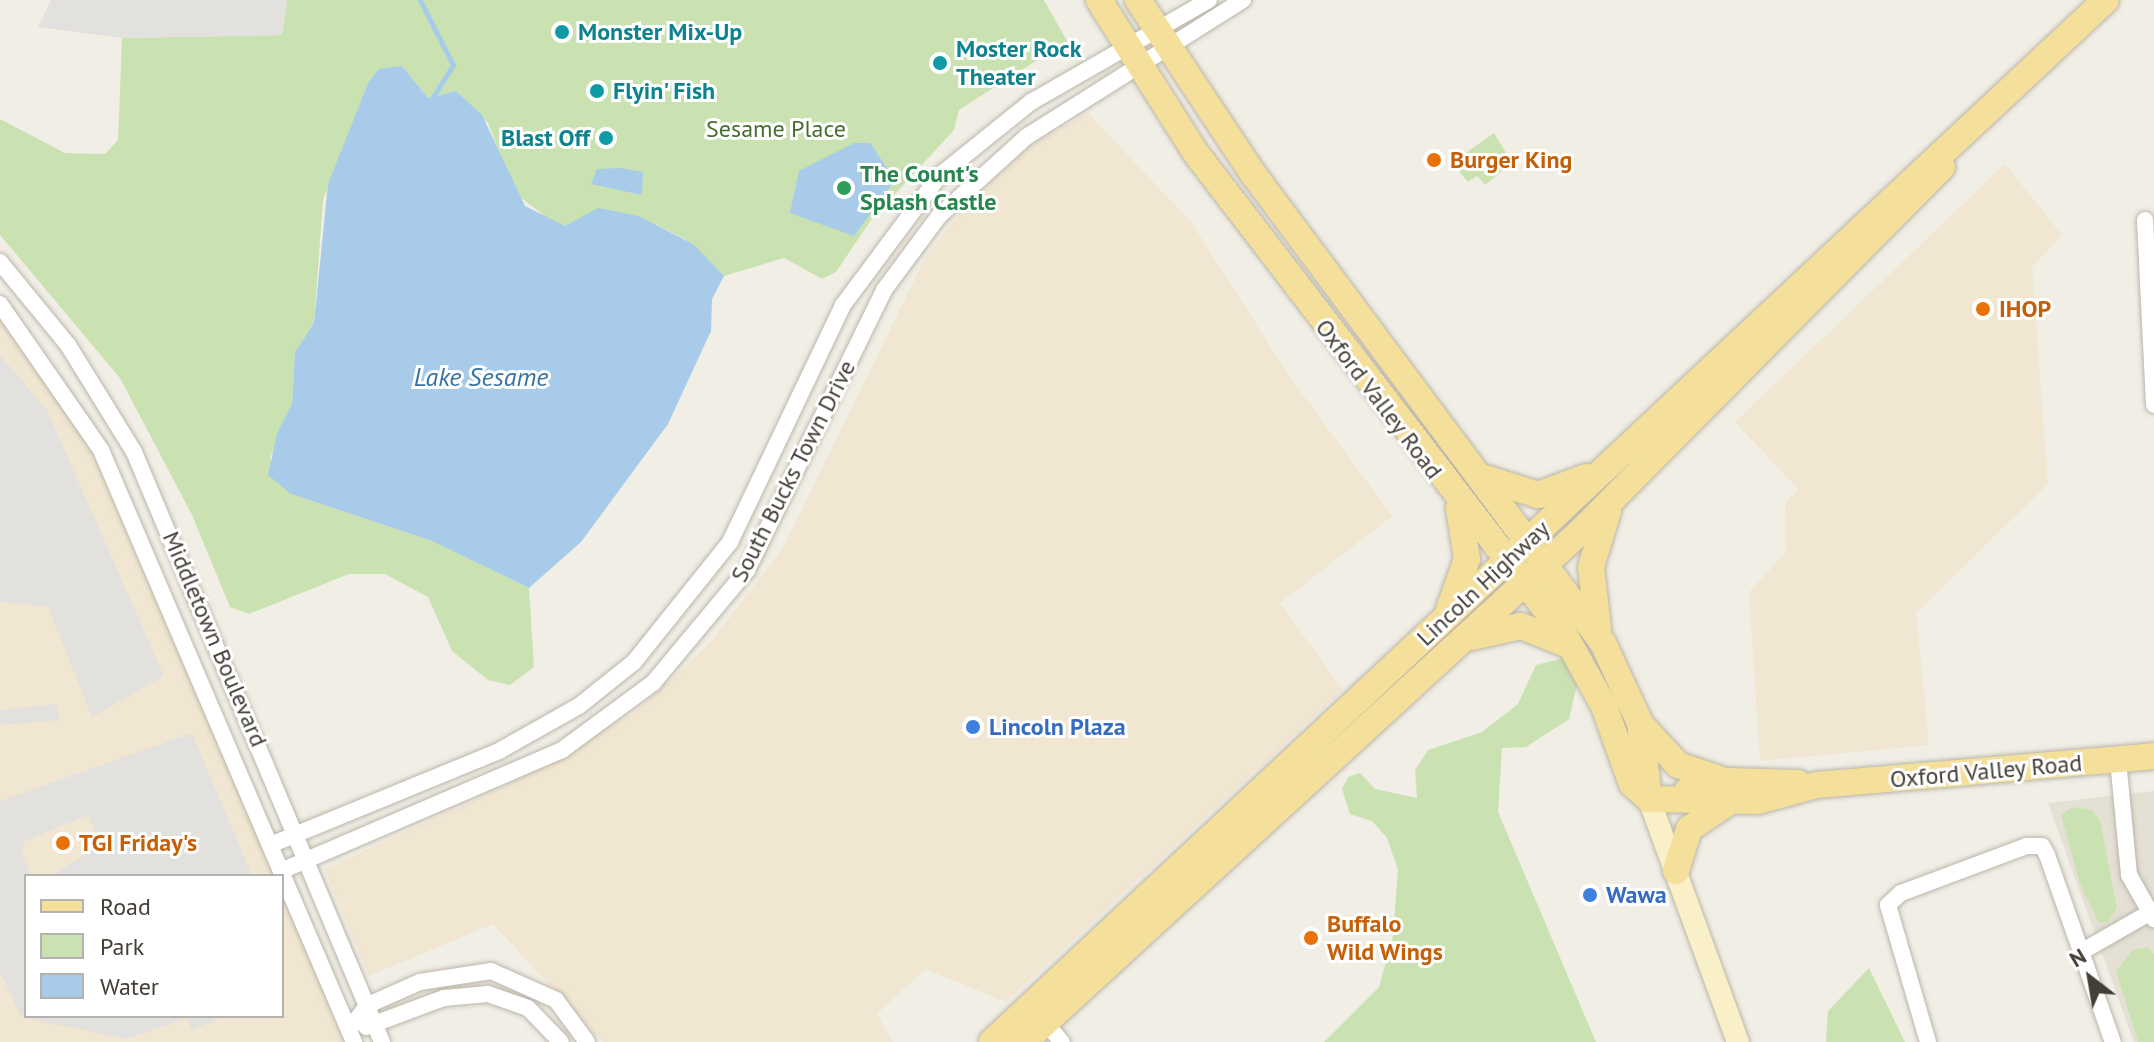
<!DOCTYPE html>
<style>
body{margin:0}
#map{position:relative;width:2154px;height:1042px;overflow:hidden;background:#f1eee6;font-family:"PT Sans",sans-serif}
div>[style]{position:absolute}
.residential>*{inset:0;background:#e4e0d4}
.commercial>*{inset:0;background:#f1e6d2}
.green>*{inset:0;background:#cae2b2}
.parking>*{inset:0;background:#e2e1dd}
.water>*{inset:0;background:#a7cbe9}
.stream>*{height:5px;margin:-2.5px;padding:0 2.5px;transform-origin:2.5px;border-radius:2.5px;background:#a7cbe9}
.roads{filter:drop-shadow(0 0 2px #bbb6a9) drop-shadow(0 0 2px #bbb6a9)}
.street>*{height:16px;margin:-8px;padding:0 8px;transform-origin:8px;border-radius:8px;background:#fff}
.secondary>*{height:22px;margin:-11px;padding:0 11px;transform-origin:11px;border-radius:11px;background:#f9f0c8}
.primary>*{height:26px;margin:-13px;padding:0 13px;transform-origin:13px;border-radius:13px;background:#f4df9b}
.dots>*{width:22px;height:22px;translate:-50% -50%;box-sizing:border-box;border:4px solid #fff;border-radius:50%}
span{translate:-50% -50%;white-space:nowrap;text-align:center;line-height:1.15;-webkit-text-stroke:6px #fff;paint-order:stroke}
.culture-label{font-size:24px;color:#0d838f;font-weight:700}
.left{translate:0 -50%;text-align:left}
.right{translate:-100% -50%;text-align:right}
.park-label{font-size:24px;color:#446f2f}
.food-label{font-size:24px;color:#c56008;font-weight:700}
.leisure-label{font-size:24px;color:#27864d;font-weight:700}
.street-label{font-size:24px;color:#433e36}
.shop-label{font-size:24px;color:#366cbe;font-weight:700}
.water-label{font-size:26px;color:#3972a4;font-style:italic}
.legend{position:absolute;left:24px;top:874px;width:260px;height:144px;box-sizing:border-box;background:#fff;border:2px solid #b4b2af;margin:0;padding:10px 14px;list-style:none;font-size:24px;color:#433e36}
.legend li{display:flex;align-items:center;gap:16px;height:40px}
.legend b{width:40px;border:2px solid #b4b2af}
.north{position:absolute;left:2050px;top:938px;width:80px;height:80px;-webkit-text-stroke:6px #fff;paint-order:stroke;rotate:329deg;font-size:22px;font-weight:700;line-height:32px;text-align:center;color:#433e36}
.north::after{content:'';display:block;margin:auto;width:28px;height:36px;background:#433e36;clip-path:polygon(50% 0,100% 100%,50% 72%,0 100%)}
</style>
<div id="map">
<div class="residential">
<div style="clip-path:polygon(2154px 791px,2154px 1042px,2134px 1042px,2048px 803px)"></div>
</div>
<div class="commercial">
<div style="clip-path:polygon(1088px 113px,1191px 222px,1290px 377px,1392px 516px,1280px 603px,1343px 690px,1006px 1002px,925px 969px,877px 1014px,893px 1042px,603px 1042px,493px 924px,369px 976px,324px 869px,510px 784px,634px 713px,709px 644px,783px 548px,925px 258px,963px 209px,1030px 146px)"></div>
<div style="clip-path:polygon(2005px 164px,2062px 235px,2032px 267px,2048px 484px,1916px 613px,1929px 745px,1760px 761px,1749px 592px,1786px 552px,1785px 504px,1798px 489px,1735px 422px)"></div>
<div style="clip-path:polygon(0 311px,93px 454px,274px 876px,26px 876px,26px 1016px,282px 1016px,282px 894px,344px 1042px,0 1042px)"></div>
</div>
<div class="green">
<div style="clip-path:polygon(287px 0,1044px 0,1067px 41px,959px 110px,954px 130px,871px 220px,836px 272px,822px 279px,784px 258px,724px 276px,685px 239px,639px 216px,565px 226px,551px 221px,515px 193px,488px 123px,456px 91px,428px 98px,402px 66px,368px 83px,323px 200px,314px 323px,295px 352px,292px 404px,270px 458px,291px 494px,432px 541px,529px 588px,534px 667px,510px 685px,488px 680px,452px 651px,428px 597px,385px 574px,349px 574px,249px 614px,230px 607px,192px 515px,120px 378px,0 235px,0 119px,65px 153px,105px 154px,118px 140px,122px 38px,282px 35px)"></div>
<div style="clip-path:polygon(1494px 133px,1512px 163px,1485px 185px,1477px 176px,1468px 182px,1458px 170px,1468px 162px,1463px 155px)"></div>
<div style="clip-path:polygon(1564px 658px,1578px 680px,1569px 719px,1526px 747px,1502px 748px,1498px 812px,1596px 1042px,1324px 1042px,1379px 987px,1393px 936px,1398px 870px,1387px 838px,1372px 821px,1350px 814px,1342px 789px,1348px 777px,1360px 773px,1375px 789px,1417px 798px,1415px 770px,1428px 750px,1482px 732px,1518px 704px,1536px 665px)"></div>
<div style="clip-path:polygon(2073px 807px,2092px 810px,2100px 821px,2117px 908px,2108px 922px,2099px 923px,2080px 884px,2061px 815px)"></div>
<div style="clip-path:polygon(2147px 947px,2154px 954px,2154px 1042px,2138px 1042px,2116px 971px,2133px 950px)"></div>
<div style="clip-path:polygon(1869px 968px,1905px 1042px,1826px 1042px,1828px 1011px)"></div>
</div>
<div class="parking">
<div style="clip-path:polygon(51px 0,287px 0,282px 35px,122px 38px,38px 27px)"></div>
<div style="clip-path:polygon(0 355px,47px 410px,164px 676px,92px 717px,48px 607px,0 602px)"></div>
<div style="clip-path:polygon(56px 704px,60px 720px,0 725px,0 710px)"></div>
<div style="clip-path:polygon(192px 733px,252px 876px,49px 876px,101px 846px,88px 815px,25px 841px,21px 851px,30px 874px,40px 876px,26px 876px,26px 1016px,227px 1016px,192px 1030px,186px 1018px,127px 1039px,21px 1017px,0 972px,0 801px)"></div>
</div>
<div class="water">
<div style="clip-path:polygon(402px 66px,428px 98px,456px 91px,482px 115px,525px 206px,565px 226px,598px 208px,639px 216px,693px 244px,724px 276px,712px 299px,711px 331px,668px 424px,581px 542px,529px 588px,432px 541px,291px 494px,268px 475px,277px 433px,292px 404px,295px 352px,314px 323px,328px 184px,368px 83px,379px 69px)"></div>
<div style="clip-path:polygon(854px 143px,870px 143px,895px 180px,854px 236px,790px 213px,799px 171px)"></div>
<div style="clip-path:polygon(620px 168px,643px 172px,642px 195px,591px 184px,597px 169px)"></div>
</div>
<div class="stream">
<div style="left:420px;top:0;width:73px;rotate:63.1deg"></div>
<div style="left:453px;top:65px;width:40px;rotate:122deg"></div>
</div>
<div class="roads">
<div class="street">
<div style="left:2145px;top:220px;width:185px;rotate:87.2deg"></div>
<div style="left:0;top:262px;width:107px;rotate:50.7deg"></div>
<div style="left:68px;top:345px;width:126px;rotate:58.3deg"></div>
<div style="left:134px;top:452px;width:640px;rotate:67.2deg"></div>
<div style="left:0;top:304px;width:178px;rotate:55.3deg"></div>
<div style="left:101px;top:450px;width:644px;rotate:66.86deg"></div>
<div style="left:2118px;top:760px;width:116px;rotate:84.5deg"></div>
<div style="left:2129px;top:875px;width:51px;rotate:60.4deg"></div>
<div style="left:270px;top:845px;width:248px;rotate:-22.3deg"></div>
<div style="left:499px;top:751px;width:92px;rotate:-29.4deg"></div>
<div style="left:579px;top:706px;width:70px;rotate:-38.7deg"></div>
<div style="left:634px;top:662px;width:154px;rotate:-51.3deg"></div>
<div style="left:730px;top:542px;width:263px;rotate:-64.5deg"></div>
<div style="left:843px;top:305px;width:161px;rotate:-53.3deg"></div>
<div style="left:939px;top:176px;width:118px;rotate:-38.8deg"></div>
<div style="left:1031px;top:102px;width:205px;rotate:-29.8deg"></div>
<div style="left:281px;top:871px;width:306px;rotate:-23.3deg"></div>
<div style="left:562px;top:750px;width:113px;rotate:-36.4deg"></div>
<div style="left:653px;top:683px;width:147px;rotate:-50.2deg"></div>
<div style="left:747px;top:570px;width:312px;rotate:-63.9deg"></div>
<div style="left:884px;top:290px;width:92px;rotate:-53.4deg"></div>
<div style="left:939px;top:216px;width:118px;rotate:-42.2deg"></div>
<div style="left:1026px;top:137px;width:257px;rotate:-32.3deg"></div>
<div style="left:2081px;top:952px;width:78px;rotate:-29.8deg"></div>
<div style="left:1045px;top:1022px;width:26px;rotate:50deg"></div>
<div style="left:366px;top:1027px;width:83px;rotate:-20.4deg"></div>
<div style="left:444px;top:998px;width:44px;rotate:-5.2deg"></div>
<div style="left:488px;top:994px;width:42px;rotate:19.3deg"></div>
<div style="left:528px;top:1008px;width:47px;rotate:45.9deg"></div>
<div style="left:349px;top:1029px;width:31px;rotate:-52deg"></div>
<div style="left:368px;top:1005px;width:57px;rotate:-23.9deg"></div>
<div style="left:420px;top:982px;width:72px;rotate:-8.8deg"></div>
<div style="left:491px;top:971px;width:71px;rotate:24deg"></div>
<div style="left:556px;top:1000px;width:52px;rotate:53.6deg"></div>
<div style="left:1928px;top:1042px;width:143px;rotate:-106.3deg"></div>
<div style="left:1888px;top:905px;width:18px;rotate:-43deg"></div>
<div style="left:1901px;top:893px;width:134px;rotate:-20.5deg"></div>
<div style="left:2027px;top:846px;width:15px"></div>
<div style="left:2042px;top:846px;width:10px;rotate:61deg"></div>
<div style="left:2047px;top:855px;width:198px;rotate:70.6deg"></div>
</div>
<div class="secondary">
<div style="left:1649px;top:799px;width:259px;rotate:69.9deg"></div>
</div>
<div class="primary">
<div style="left:1099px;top:0;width:180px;rotate:57.7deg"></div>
<div style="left:1195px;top:152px;width:605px;rotate:52.52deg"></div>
<div style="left:1563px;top:632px;width:85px;rotate:61deg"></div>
<div style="left:1604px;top:706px;width:83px;rotate:70.3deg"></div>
<div style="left:1632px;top:784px;width:23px;rotate:41deg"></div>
<div style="left:1649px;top:799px;width:109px;rotate:1.1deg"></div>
<div style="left:1758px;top:801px;width:61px;rotate:-15.2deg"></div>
<div style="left:1817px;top:785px;width:338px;rotate:-4.9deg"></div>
<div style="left:1138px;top:0;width:210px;rotate:56.5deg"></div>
<div style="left:1254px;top:175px;width:584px;rotate:53.29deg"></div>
<div style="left:1603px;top:643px;width:88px;rotate:65.2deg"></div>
<div style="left:1640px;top:723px;width:77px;rotate:83.2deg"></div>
<div style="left:1485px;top:478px;width:56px;rotate:17.8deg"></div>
<div style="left:1538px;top:495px;width:51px;rotate:-20.6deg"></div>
<div style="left:1449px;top:609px;width:53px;rotate:-70.2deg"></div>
<div style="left:1467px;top:559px;width:51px;rotate:-99.1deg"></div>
<div style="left:1598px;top:628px;width:61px;rotate:-96.5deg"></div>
<div style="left:1591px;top:567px;width:59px;rotate:-73.1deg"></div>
<div style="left:1472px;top:637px;width:50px;rotate:-12.7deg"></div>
<div style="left:1521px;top:626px;width:48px;rotate:21.8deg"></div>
<div style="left:1645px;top:729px;width:49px;rotate:47.5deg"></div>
<div style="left:1678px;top:765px;width:46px;rotate:18.8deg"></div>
<div style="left:1687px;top:791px;width:44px;rotate:-13.1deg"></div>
<div style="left:1730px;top:781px;width:68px;rotate:1.7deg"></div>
<div style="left:1676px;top:871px;width:44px;rotate:-72.8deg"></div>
<div style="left:1689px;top:829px;width:45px;rotate:-34deg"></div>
<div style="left:992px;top:1042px;width:1525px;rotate:-43.09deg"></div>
<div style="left:1024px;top:1042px;width:754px;rotate:-42.53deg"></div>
<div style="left:1580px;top:532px;width:514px;rotate:-45.24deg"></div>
</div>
</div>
<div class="dots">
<div style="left:562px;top:32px;background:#0f9aa8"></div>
<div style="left:940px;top:63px;background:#0f9aa8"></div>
<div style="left:597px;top:91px;background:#0f9aa8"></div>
<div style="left:606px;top:138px;background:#0f9aa8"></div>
<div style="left:1434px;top:160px;background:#e8710a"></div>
<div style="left:844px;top:188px;background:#2e9e5b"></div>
<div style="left:1983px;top:309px;background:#e8710a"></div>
<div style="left:973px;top:727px;background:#3f7fe0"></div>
<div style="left:63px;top:843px;background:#e8710a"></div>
<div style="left:1590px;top:895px;background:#3f7fe0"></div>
<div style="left:1311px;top:938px;background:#e8710a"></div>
</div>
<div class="culture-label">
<span class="left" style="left:578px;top:32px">Monster Mix-Up</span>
<span class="left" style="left:956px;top:63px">Moster Rock<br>Theater</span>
<span class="left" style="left:613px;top:91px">Flyin' Fish</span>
<span class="right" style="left:590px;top:138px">Blast Off</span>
</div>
<div class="park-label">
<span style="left:776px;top:129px">Sesame Place</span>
</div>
<div class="food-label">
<span class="left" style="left:1450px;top:160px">Burger King</span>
<span class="left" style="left:1999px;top:309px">IHOP</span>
<span class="left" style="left:79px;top:843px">TGI Friday's</span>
<span class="left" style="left:1327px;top:938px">Buffalo<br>Wild Wings</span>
</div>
<div class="leisure-label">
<span class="left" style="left:860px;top:188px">The Count's<br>Splash Castle</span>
</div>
<div class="street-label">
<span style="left:1379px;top:399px;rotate:53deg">Oxford Valley Road</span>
<span style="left:793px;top:471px;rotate:-63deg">South Bucks Town Drive</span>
<span style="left:1483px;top:583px;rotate:-43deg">Lincoln Highway</span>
<span style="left:215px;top:639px;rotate:67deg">Middletown Boulevard</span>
<span style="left:1986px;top:771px;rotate:-5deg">Oxford Valley Road</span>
</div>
<div class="shop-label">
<span class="left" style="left:989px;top:727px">Lincoln Plaza</span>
<span class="left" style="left:1606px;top:895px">Wawa</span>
</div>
<div class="water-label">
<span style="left:481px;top:377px">Lake Sesame</span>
</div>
<ul class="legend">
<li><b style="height:10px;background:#f4df9b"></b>Road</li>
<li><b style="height:22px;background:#cae2b2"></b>Park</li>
<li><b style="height:22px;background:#a7cbe9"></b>Water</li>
</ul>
<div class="north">N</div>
</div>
